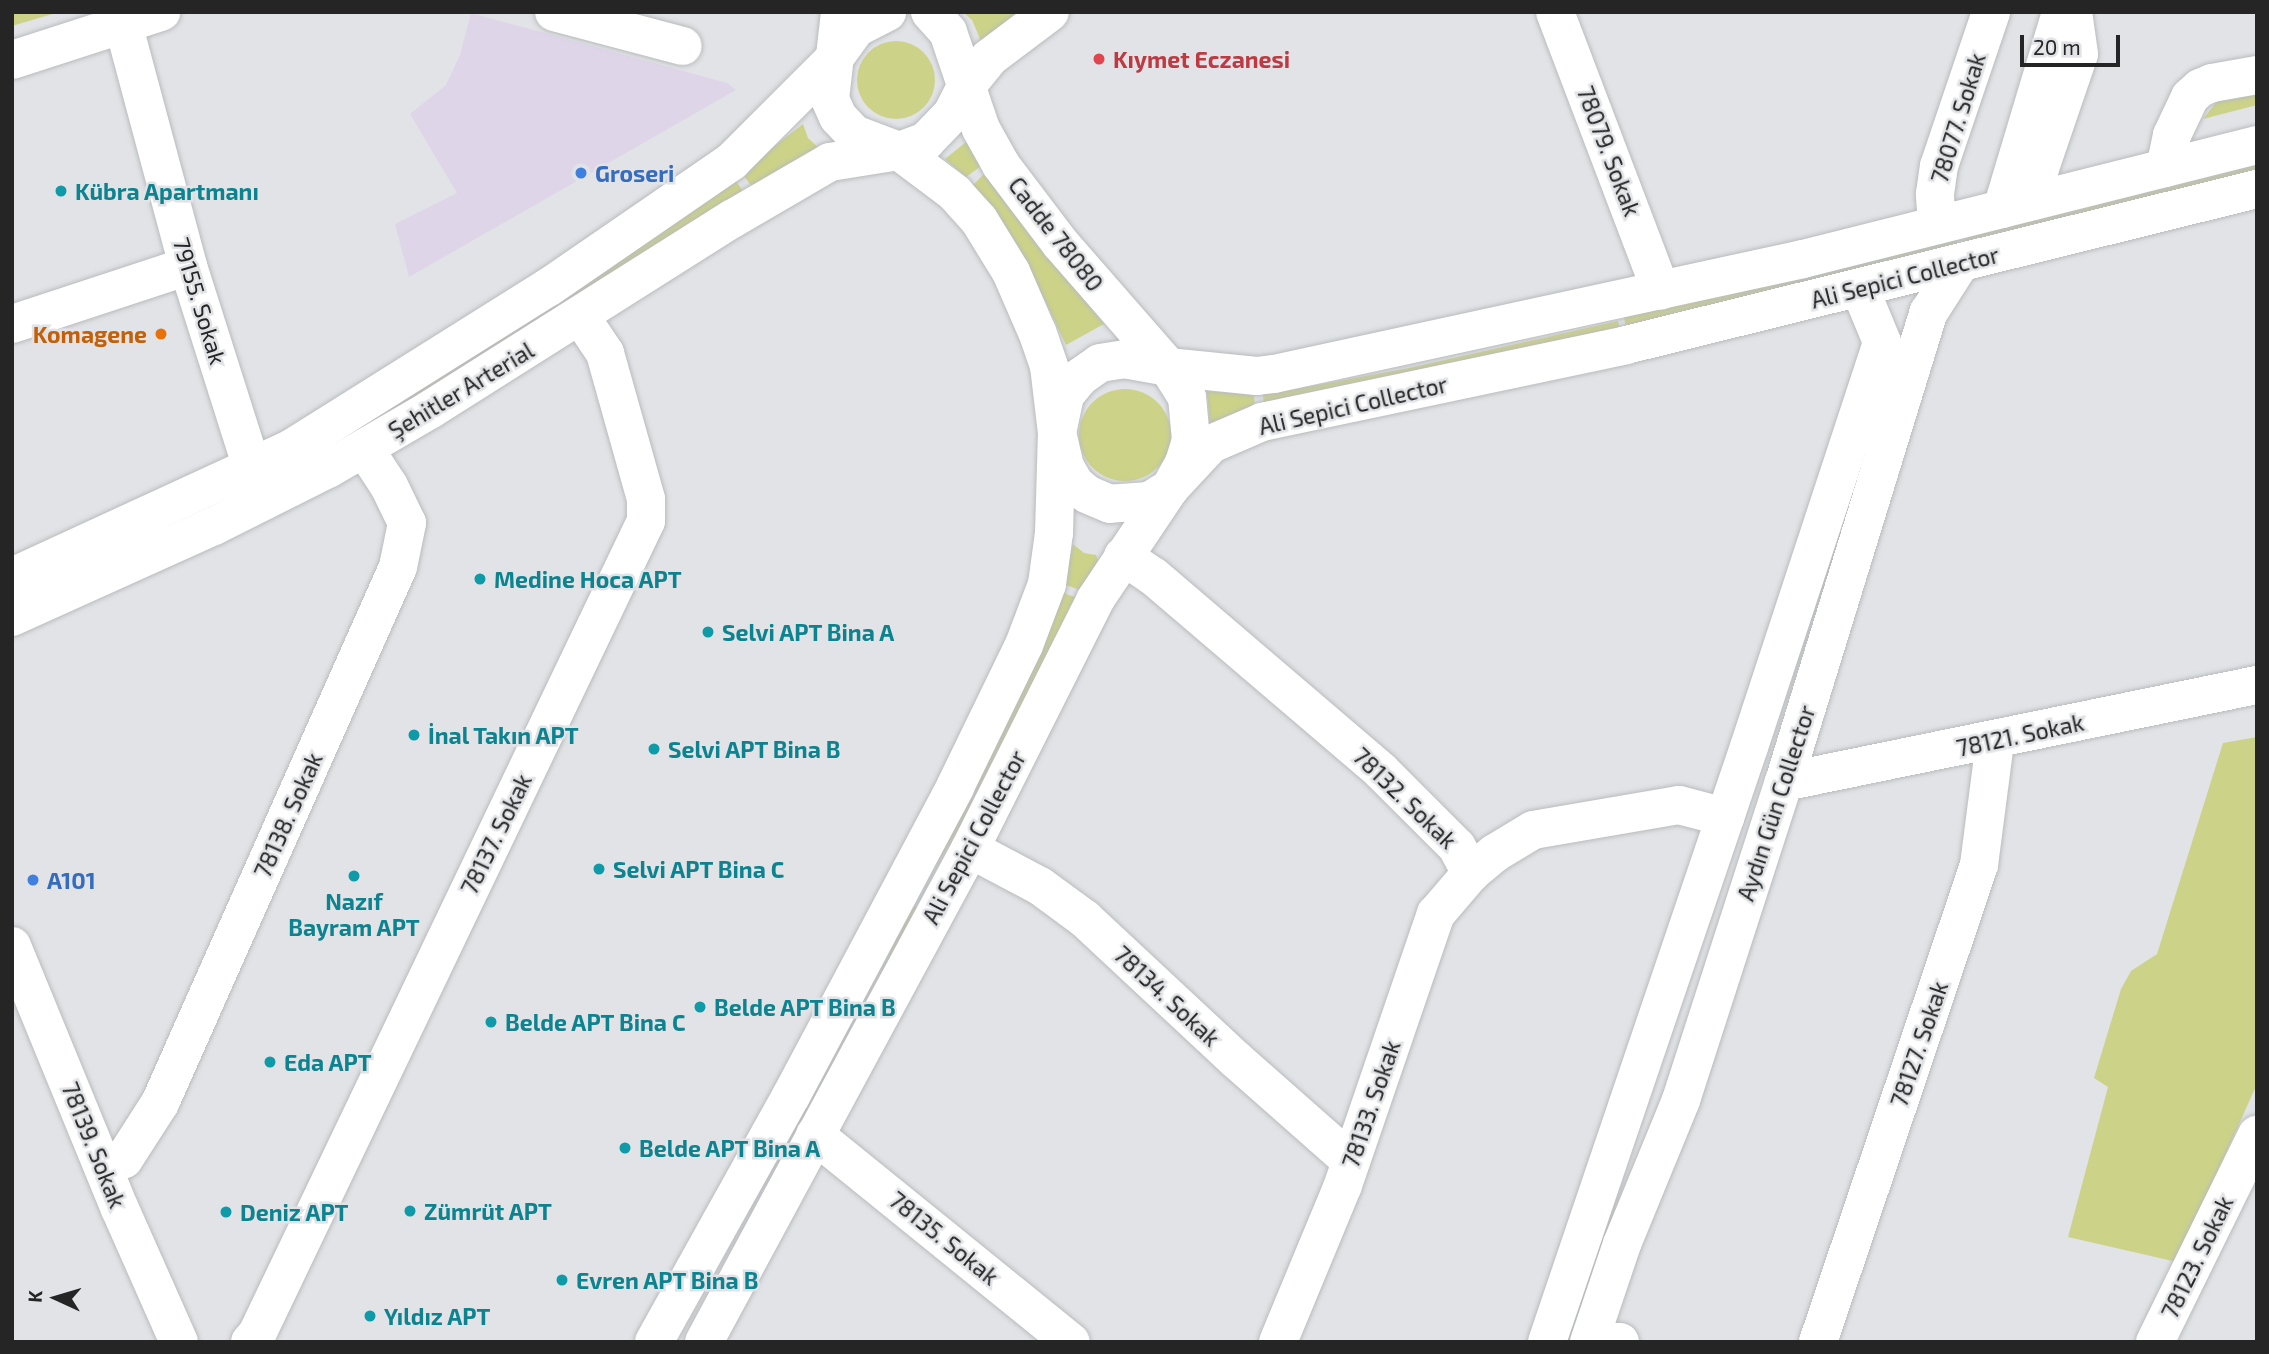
<!DOCTYPE html>
<meta charset="utf-8">
<style>
body{margin:0}
#map{position:relative;width:2269px;height:1354px;overflow:hidden;background:#e1e3e6;font-family:"Exo 2",sans-serif}
div>[style]{position:absolute}
.commercial>*{inset:0;background:#ded5e9}
.green>*{inset:0;background:#ccd388;transform-origin:0 0}
.round{border-radius:50%}
.roads{filter:drop-shadow(0 0 2px #b9bbbd) drop-shadow(0 0 2px #b9bbbd)}
.minor>*{height:38px;margin:-19px;padding:0 19px;transform-origin:19px;border-radius:19px;background:#fff}
.major>*{height:38px;margin:-19px;padding:0 19px;transform-origin:19px;border-radius:19px;background:#fff}
.dots>*{width:19px;height:19px;translate:-50% -50%;box-sizing:border-box;border:4px solid #e1e3e6;border-radius:50%}
span{translate:-50% -50%;white-space:nowrap;text-align:center;line-height:1.15;-webkit-text-stroke:5px #e1e3e6;paint-order:stroke}
.health-label{font-size:23px;color:#be3a42;font-weight:700}
.left{translate:0 -50%;text-align:left}
.street-label{font-size:23px;color:#252526}
.shop-label{font-size:23px;color:#366cbe;font-weight:700}
.culture-label{font-size:23px;color:#0d838f;font-weight:700}
.food-label{font-size:23px;color:#c56008;font-weight:700}
.right{translate:-100% -50%;text-align:right}
.frame{position:absolute;inset:0;border:14px solid #252526;pointer-events:none}
.north{position:absolute;left:21px;top:1263px;width:70px;height:70px;-webkit-text-stroke:5px #e1e3e6;paint-order:stroke;rotate:274deg;font-size:19px;font-weight:700;line-height:28px;text-align:center;color:#252526}
.north::after{content:'';display:block;margin:auto;width:24px;height:32px;background:#252526;clip-path:polygon(50% 0,100% 100%,50% 72%,0 100%)}
.scale{position:absolute;left:2020px;top:35px;width:100px;height:32px;box-sizing:border-box;border:4px solid #252526;border-top:0;padding-left:9px;font-size:21px;line-height:24px;white-space:nowrap;color:#252526;-webkit-text-stroke:5px #e1e3e6;paint-order:stroke}
</style>
<div id="map">
<div class="commercial">
<div style="clip-path:polygon(471px 13px,727px 83px,736px 90px,409px 277px,395px 224px,457px 193px,410px 114px,446px 85px,460px 55px)"></div>
</div>
<div class="green">
<div style="clip-path:polygon(12px 12px,59px 12px,12px 26px)"></div>
<div style="clip-path:polygon(963px 12px,1021px 12px,981px 41px,972px 20px)"></div>
<div class="round" style="left:857px;top:41px;width:78px;height:78px"></div>
<div style="clip-path:polygon(2257px 91px,2257px 105px,2203px 119px,2218px 100px)"></div>
<div style="clip-path:polygon(803px 124px,808px 138px,821px 150px,753px 188px,741px 172px)"></div>
<div style="clip-path:polygon(966px 142px,981px 166px,966px 177px,945px 159px)"></div>
<div style="clip-path:polygon(2257px 165px,2257px 173px,1967px 247px,1965px 238px)"></div>
<div style="clip-path:polygon(985px 173px,1007px 205px,1104px 324px,1066px 345px,1030px 269px,973px 185px)"></div>
<div style="clip-path:polygon(734px 178px,745px 194px,423px 397px,265px 477px)"></div>
<div style="left:1957px;top:240px;width:9px;height:342px;rotate:77deg"></div>
<div style="clip-path:polygon(1618px 321px,1620px 330px,1264px 407px,1263px 395px,1409px 368px)"></div>
<div class="round" style="left:1079px;top:389px;width:92px;height:92px"></div>
<div style="clip-path:polygon(1207px 391px,1254px 395px,1255px 409px,1210px 427px)"></div>
<div style="clip-path:polygon(1073px 544px,1084px 553px,1096px 555px,1098px 560px,1083px 591px,1063px 584px)"></div>
<div style="clip-path:polygon(1061px 592px,1080px 599px,981px 794px,972px 789px)"></div>
<div style="clip-path:polygon(2257px 737px,2257px 1084px,2177px 1262px,2068px 1237px,2108px 1087px,2094px 1078px,2121px 989px,2131px 971px,2157px 954px,2223px 743px)"></div>
<div style="left:968px;top:797px;width:9px;height:116px;rotate:32deg"></div>
<div style="left:911px;top:905px;width:10px;height:221px;rotate:24deg"></div>
<div style="left:804px;top:1107px;width:9px;height:266px;rotate:21deg"></div>
</div>
<div class="roads">
<div class="minor">
<div style="left:120px;top:12px;width:263px;rotate:75deg"></div>
<div style="left:188px;top:266px;width:212px;rotate:72.4deg"></div>
<div style="left:554px;top:12px;width:133px;rotate:14.8deg"></div>
<div style="left:1555px;top:12px;width:298px;rotate:69.2deg"></div>
<div style="left:12px;top:60px;width:157px;rotate:-17.9deg"></div>
<div style="left:2165px;top:168px;width:34px;rotate:-78deg"></div>
<div style="left:2172px;top:135px;width:42px;rotate:-64.7deg"></div>
<div style="left:2190px;top:97px;width:13px;rotate:-42deg"></div>
<div style="left:2200px;top:88px;width:13px;rotate:-23deg"></div>
<div style="left:2212px;top:83px;width:46px;rotate:-10.1deg"></div>
<div style="left:2033px;top:201px;width:34px;rotate:-78deg"></div>
<div style="left:2040px;top:168px;width:120px;rotate:-71.1deg"></div>
<div style="left:2079px;top:54px;width:42px;rotate:-98.1deg"></div>
<div style="left:2002px;top:209px;width:206px;rotate:-73.3deg"></div>
<div style="left:1937px;top:225px;width:31px;rotate:-94deg"></div>
<div style="left:1935px;top:194px;width:28px;rotate:-82deg"></div>
<div style="left:1939px;top:166px;width:163px;rotate:-71.3deg"></div>
<div style="left:12px;top:324px;width:185px;rotate:-18.2deg"></div>
<div style="left:1123px;top:556px;width:36px;rotate:34deg"></div>
<div style="left:1153px;top:576px;width:300px;rotate:40.5deg"></div>
<div style="left:1381px;top:771px;width:107px;rotate:45deg"></div>
<div style="left:1457px;top:847px;width:30px;rotate:62deg"></div>
<div style="left:1471px;top:873px;width:31px;rotate:-40deg"></div>
<div style="left:1495px;top:853px;width:44px;rotate:-31.2deg"></div>
<div style="left:1533px;top:830px;width:148px;rotate:-9.7deg"></div>
<div style="left:1679px;top:805px;width:48px;rotate:14.6deg"></div>
<div style="left:1784px;top:782px;width:483px;rotate:-11.6deg"></div>
<div style="left:970px;top:849px;width:79px;rotate:27.9deg"></div>
<div style="left:1040px;top:886px;width:56px;rotate:36.3deg"></div>
<div style="left:1085px;top:919px;width:204px;rotate:43deg"></div>
<div style="left:1234px;top:1058px;width:156px;rotate:41.4deg"></div>
<div style="left:815px;top:1135px;width:329px;rotate:39deg"></div>
<div style="left:104px;top:1166px;width:21px;rotate:-19deg"></div>
<div style="left:124px;top:1159px;width:67px;rotate:-57.3deg"></div>
<div style="left:160px;top:1103px;width:586px;rotate:-66.06deg"></div>
<div style="left:398px;top:567px;width:45px;rotate:-78.4deg"></div>
<div style="left:407px;top:523px;width:41px;rotate:-115.9deg"></div>
<div style="left:389px;top:486px;width:45px;rotate:-123.3deg"></div>
<div style="left:250px;top:1342px;width:11px;rotate:-49deg"></div>
<div style="left:257px;top:1334px;width:901px;rotate:-64.43deg"></div>
<div style="left:646px;top:521px;width:22px;rotate:-90deg"></div>
<div style="left:646px;top:499px;width:152px;rotate:-105.7deg"></div>
<div style="left:605px;top:353px;width:45px;rotate:-124deg"></div>
<div style="left:1278px;top:1342px;width:170px;rotate:-67.5deg"></div>
<div style="left:1343px;top:1185px;width:287px;rotate:-71.1deg"></div>
<div style="left:1436px;top:914px;width:54px;rotate:-49.5deg"></div>
<div style="left:1596px;top:1342px;width:24px"></div>
<div style="left:1818px;top:1342px;width:503px;rotate:-71.35deg"></div>
<div style="left:1979px;top:865px;width:125px;rotate:-82.6deg"></div>
<div style="left:2155px;top:1342px;width:231px;rotate:-63.8deg"></div>
</div>
<div class="major">
<div style="left:930px;top:12px;width:27px;rotate:48deg"></div>
<div style="left:948px;top:32px;width:102px;rotate:71.2deg"></div>
<div style="left:981px;top:129px;width:41px;rotate:60.9deg"></div>
<div style="left:1001px;top:165px;width:98px;rotate:52.9deg"></div>
<div style="left:1060px;top:243px;width:164px;rotate:48.9deg"></div>
<div style="left:1168px;top:367px;width:36px;rotate:58deg"></div>
<div style="left:1187px;top:397px;width:43px;rotate:84.7deg"></div>
<div style="left:1191px;top:440px;width:24px;rotate:107deg"></div>
<div style="left:1184px;top:463px;width:29px;rotate:119deg"></div>
<div style="left:1170px;top:488px;width:25px;rotate:148deg"></div>
<div style="left:1149px;top:501px;width:39px;rotate:176deg"></div>
<div style="left:1110px;top:504px;width:25px;rotate:-157deg"></div>
<div style="left:1087px;top:494px;width:16px;rotate:-140deg"></div>
<div style="left:1075px;top:484px;width:20px;rotate:-120deg"></div>
<div style="left:1065px;top:467px;width:35px;rotate:-103deg"></div>
<div style="left:1057px;top:433px;width:39px;rotate:-78deg"></div>
<div style="left:1065px;top:395px;width:23px;rotate:-50deg"></div>
<div style="left:1080px;top:377px;width:24px;rotate:-35deg"></div>
<div style="left:1100px;top:363px;width:24px;rotate:-9deg"></div>
<div style="left:1124px;top:359px;width:45px;rotate:10.3deg"></div>
<div style="left:1168px;top:367px;width:89px;rotate:5.8deg"></div>
<div style="left:1257px;top:376px;width:17px;rotate:-7deg"></div>
<div style="left:1274px;top:374px;width:541px;rotate:-12.26deg"></div>
<div style="left:1803px;top:259px;width:468px;rotate:-14.1deg"></div>
<div style="left:12px;top:577px;width:308px;rotate:-24.7deg"></div>
<div style="left:292px;top:448px;width:303px;rotate:-32.1deg"></div>
<div style="left:549px;top:287px;width:222px;rotate:-34.5deg"></div>
<div style="left:732px;top:161px;width:143px;rotate:-45deg"></div>
<div style="left:833px;top:60px;width:39px;rotate:-54deg"></div>
<div style="left:856px;top:28px;width:35px;rotate:-27deg"></div>
<div style="left:12px;top:617px;width:222px;rotate:-24.3deg"></div>
<div style="left:214px;top:526px;width:127px;rotate:-26.6deg"></div>
<div style="left:328px;top:469px;width:119px;rotate:-30.2deg"></div>
<div style="left:431px;top:409px;width:356px;rotate:-32.3deg"></div>
<div style="left:732px;top:219px;width:113px;rotate:-30.2deg"></div>
<div style="left:830px;top:162px;width:70px;rotate:-9.1deg"></div>
<div style="left:899px;top:151px;width:29px;rotate:-20deg"></div>
<div style="left:926px;top:141px;width:37px;rotate:-46deg"></div>
<div style="left:952px;top:114px;width:29px;rotate:-63deg"></div>
<div style="left:965px;top:88px;width:38px;rotate:-51deg"></div>
<div style="left:989px;top:58px;width:76px;rotate:-37deg"></div>
<div style="left:12px;top:946px;width:284px;rotate:67.7deg"></div>
<div style="left:120px;top:1209px;width:145px;rotate:66.1deg"></div>
<div style="left:654px;top:1342px;width:282px;rotate:-60.9deg"></div>
<div style="left:791px;top:1096px;width:350px;rotate:-62deg"></div>
<div style="left:955px;top:787px;width:158px;rotate:-64.1deg"></div>
<div style="left:1024px;top:645px;width:65px;rotate:-69.3deg"></div>
<div style="left:1047px;top:584px;width:51px;rotate:-82.2deg"></div>
<div style="left:1054px;top:533px;width:100px;rotate:-88.3deg"></div>
<div style="left:1057px;top:433px;width:67px;rotate:-96.8deg"></div>
<div style="left:1049px;top:366px;width:36px;rotate:-109deg"></div>
<div style="left:1037px;top:332px;width:65px;rotate:-113.4deg"></div>
<div style="left:1011px;top:272px;width:61px;rotate:-121.6deg"></div>
<div style="left:979px;top:220px;width:36px;rotate:-132deg"></div>
<div style="left:955px;top:193px;width:70px;rotate:-143.1deg"></div>
<div style="left:899px;top:151px;width:48px;rotate:-159.3deg"></div>
<div style="left:854px;top:134px;width:23px;rotate:-133deg"></div>
<div style="left:838px;top:117px;width:20px;rotate:-114deg"></div>
<div style="left:830px;top:99px;width:88px;rotate:-83.4deg"></div>
<div style="left:704px;top:1342px;width:560px;rotate:-61.65deg"></div>
<div style="left:970px;top:849px;width:279px;rotate:-63.3deg"></div>
<div style="left:1095px;top:600px;width:135px;rotate:-56.2deg"></div>
<div style="left:1170px;top:488px;width:60px;rotate:-47deg"></div>
<div style="left:1211px;top:444px;width:56px;rotate:-23.3deg"></div>
<div style="left:1262px;top:422px;width:372px;rotate:-11.9deg"></div>
<div style="left:1626px;top:345px;width:650px;rotate:-13.89deg"></div>
<div style="left:1547px;top:1342px;width:628px;rotate:-71.25deg"></div>
<div style="left:1749px;top:747px;width:426px;rotate:-71.8deg"></div>
<div style="left:1882px;top:342px;width:57px;rotate:-112.5deg"></div>
<div style="left:1589px;top:1342px;width:103px;rotate:-71.4deg"></div>
<div style="left:1622px;top:1244px;width:156px;rotate:-67.7deg"></div>
<div style="left:1681px;top:1100px;width:334px;rotate:-72.1deg"></div>
<div style="left:1784px;top:782px;width:492px;rotate:-72.9deg"></div>
<div style="left:1929px;top:312px;width:56px;rotate:-57.4deg"></div>
</div>
</div>
<div class="dots">
<div style="left:1099px;top:59px;background:#e0444e"></div>
<div style="left:581px;top:173px;background:#3f7fe0"></div>
<div style="left:61px;top:191px;background:#0f9aa8"></div>
<div style="left:161px;top:334px;background:#e8710a"></div>
<div style="left:480px;top:579px;background:#0f9aa8"></div>
<div style="left:708px;top:632px;background:#0f9aa8"></div>
<div style="left:414px;top:735px;background:#0f9aa8"></div>
<div style="left:654px;top:749px;background:#0f9aa8"></div>
<div style="left:599px;top:869px;background:#0f9aa8"></div>
<div style="left:354px;top:876px;background:#0f9aa8"></div>
<div style="left:33px;top:880px;background:#3f7fe0"></div>
<div style="left:700px;top:1007px;background:#0f9aa8"></div>
<div style="left:491px;top:1022px;background:#0f9aa8"></div>
<div style="left:270px;top:1062px;background:#0f9aa8"></div>
<div style="left:625px;top:1148px;background:#0f9aa8"></div>
<div style="left:410px;top:1211px;background:#0f9aa8"></div>
<div style="left:226px;top:1212px;background:#0f9aa8"></div>
<div style="left:562px;top:1280px;background:#0f9aa8"></div>
<div style="left:370px;top:1316px;background:#0f9aa8"></div>
</div>
<div class="health-label">
<span class="left" style="left:1113px;top:59px">Kıymet Eczanesi</span>
</div>
<div class="street-label">
<span style="left:1958px;top:118px;rotate:-73deg">78077. Sokak</span>
<span style="left:1609px;top:151px;rotate:69deg">78079. Sokak</span>
<span style="left:1056px;top:234px;rotate:52deg">Cadde 78080</span>
<span style="left:1905px;top:277px;rotate:-14deg">Ali Sepici Collector</span>
<span style="left:200px;top:301px;rotate:73deg">79155. Sokak</span>
<span style="left:461px;top:390px;rotate:-31deg">Şehitler Arterial</span>
<span style="left:1353px;top:405px;rotate:-13deg">Ali Sepici Collector</span>
<span style="left:2020px;top:735px;rotate:-12deg">78121. Sokak</span>
<span style="left:1405px;top:798px;rotate:44deg">78132. Sokak</span>
<span style="left:1776px;top:803px;rotate:-72deg">Aydın Gün Collector</span>
<span style="left:288px;top:815px;rotate:-66deg">78138. Sokak</span>
<span style="left:496px;top:834px;rotate:-64deg">78137. Sokak</span>
<span style="left:974px;top:837px;rotate:-62deg">Ali Sepici Collector</span>
<span style="left:1167px;top:996px;rotate:43deg">78134. Sokak</span>
<span style="left:1919px;top:1044px;rotate:-71deg">78127. Sokak</span>
<span style="left:1371px;top:1104px;rotate:-71deg">78133. Sokak</span>
<span style="left:94px;top:1145px;rotate:68deg">78139. Sokak</span>
<span style="left:944px;top:1238px;rotate:39deg">78135. Sokak</span>
<span style="left:2197px;top:1257px;rotate:-64deg">78123. Sokak</span>
</div>
<div class="shop-label">
<span class="left" style="left:595px;top:173px">Groseri</span>
<span class="left" style="left:47px;top:880px">A101</span>
</div>
<div class="culture-label">
<span class="left" style="left:75px;top:191px">Kübra Apartmanı</span>
<span class="left" style="left:494px;top:579px">Medine Hoca APT</span>
<span class="left" style="left:722px;top:632px">Selvi APT Bina A</span>
<span class="left" style="left:428px;top:735px">İnal Takın APT</span>
<span class="left" style="left:668px;top:749px">Selvi APT Bina B</span>
<span class="left" style="left:613px;top:869px">Selvi APT Bina C</span>
<span style="left:354px;top:914px">Nazıf<br>Bayram APT</span>
<span class="left" style="left:714px;top:1007px">Belde APT Bina B</span>
<span class="left" style="left:505px;top:1022px">Belde APT Bina C</span>
<span class="left" style="left:284px;top:1062px">Eda APT</span>
<span class="left" style="left:639px;top:1148px">Belde APT Bina A</span>
<span class="left" style="left:424px;top:1211px">Zümrüt APT</span>
<span class="left" style="left:240px;top:1212px">Deniz APT</span>
<span class="left" style="left:576px;top:1280px">Evren APT Bina B</span>
<span class="left" style="left:384px;top:1316px">Yıldız APT</span>
</div>
<div class="food-label">
<span class="right" style="left:147px;top:334px">Komagene</span>
</div>
<div class="frame"></div>
<div class="north">K</div>
<div class="scale">20 m</div>
</div>
